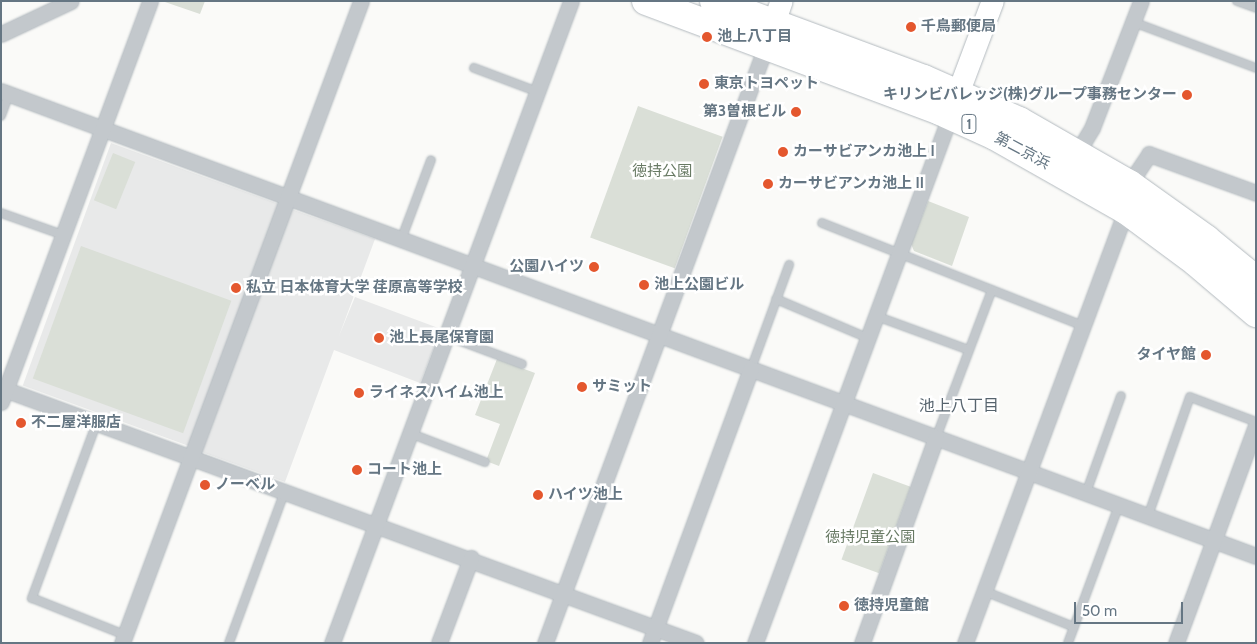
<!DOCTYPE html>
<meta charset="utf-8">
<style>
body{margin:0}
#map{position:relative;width:1257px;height:644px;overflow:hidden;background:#fafaf8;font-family:Cabin,"Noto Sans JP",sans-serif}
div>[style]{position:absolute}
.built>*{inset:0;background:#e8e9e9;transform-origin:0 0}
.green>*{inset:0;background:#dadfd7;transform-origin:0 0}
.roads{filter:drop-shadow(0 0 1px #b3babf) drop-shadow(0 0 1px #b3babf)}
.lane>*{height:8px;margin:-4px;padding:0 4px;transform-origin:4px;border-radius:4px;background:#c3c8cc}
.street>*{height:15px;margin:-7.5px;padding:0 7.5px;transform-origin:7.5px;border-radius:7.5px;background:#c3c8cc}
.secondary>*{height:22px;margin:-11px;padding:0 11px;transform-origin:11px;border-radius:11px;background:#fff}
.highway>*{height:28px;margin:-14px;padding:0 14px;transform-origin:14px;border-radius:14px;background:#fff}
.dots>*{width:14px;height:14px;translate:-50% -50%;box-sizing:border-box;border:2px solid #fff;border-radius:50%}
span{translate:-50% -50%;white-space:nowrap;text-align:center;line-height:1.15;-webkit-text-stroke:5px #fff;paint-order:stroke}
.shield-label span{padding:1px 4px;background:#fff;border:1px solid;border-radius:4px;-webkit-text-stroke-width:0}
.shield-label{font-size:14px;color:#657683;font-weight:700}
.poi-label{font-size:15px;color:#657683;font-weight:700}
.left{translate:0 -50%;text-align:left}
.right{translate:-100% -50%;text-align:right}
.street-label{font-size:15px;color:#657683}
.park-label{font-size:15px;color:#687a64}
.neighbourhood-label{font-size:16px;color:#57646e}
.frame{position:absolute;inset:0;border:2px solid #657683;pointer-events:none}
.scale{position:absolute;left:1074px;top:602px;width:109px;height:22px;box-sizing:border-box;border:2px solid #657683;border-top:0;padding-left:6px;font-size:15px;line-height:18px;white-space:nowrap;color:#657683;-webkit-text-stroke:4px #fff;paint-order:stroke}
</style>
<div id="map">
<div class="built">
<div style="left:111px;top:143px;width:179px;height:258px;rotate:20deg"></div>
<div style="clip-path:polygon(291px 209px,375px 239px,339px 336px,355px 297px,441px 329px,420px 383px,334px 350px,285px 482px,202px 452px)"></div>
</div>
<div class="green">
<div style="clip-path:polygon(162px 1px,205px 1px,200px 14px)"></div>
<div style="left:638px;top:106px;width:90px;height:140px;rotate:20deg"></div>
<div style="left:113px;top:153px;width:24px;height:51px;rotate:22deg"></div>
<div style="clip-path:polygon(928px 201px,969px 217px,952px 266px,914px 251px,911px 244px)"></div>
<div style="left:81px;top:246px;width:160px;height:141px;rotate:20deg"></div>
<div style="clip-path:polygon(497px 359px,535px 373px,499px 466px,486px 461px,500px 424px,475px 415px)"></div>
<div style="left:873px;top:473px;width:40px;height:92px;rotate:20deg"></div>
</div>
<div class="roads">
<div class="lane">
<div style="left:1237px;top:1px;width:20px;rotate:20deg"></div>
<div style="left:1133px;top:22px;width:131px;rotate:20.5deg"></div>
<div style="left:474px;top:68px;width:68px;rotate:20.6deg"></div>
<div style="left:1px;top:116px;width:23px;rotate:-70deg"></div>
<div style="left:1px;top:213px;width:66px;rotate:19.5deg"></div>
<div style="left:822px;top:223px;width:281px;rotate:21.5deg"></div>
<div style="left:401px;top:240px;width:85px;rotate:-69.4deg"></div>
<div style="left:776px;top:299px;width:100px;rotate:23deg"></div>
<div style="left:876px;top:316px;width:99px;rotate:20.1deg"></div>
<div style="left:447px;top:336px;width:80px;rotate:20.5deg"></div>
<div style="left:751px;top:369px;width:111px;rotate:-69.9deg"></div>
<div style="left:97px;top:422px;width:188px;rotate:110.3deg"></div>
<div style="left:32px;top:598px;width:100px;rotate:21.7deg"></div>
<div style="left:412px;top:434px;width:78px;rotate:21deg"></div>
<div style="left:936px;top:438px;width:158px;rotate:-69.3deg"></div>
<div style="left:1086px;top:493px;width:103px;rotate:-70.2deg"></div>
<div style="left:1148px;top:516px;width:126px;rotate:-70.6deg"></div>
<div style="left:1190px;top:397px;width:71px;rotate:20.7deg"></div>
<div style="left:984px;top:591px;width:97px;rotate:21.8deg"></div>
<div style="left:229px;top:643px;width:162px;rotate:-69.8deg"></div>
<div style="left:1068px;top:643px;width:147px;rotate:-69.7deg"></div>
</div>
<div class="street">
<div style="left:1px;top:34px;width:77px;rotate:-25.2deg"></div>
<div style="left:1px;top:91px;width:1338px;rotate:20.33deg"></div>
<div style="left:1077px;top:153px;width:29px;rotate:-59deg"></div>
<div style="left:1092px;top:128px;width:136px;rotate:-68.9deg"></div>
<div style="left:1129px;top:184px;width:36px;rotate:-56deg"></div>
<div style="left:1149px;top:154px;width:114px;rotate:20deg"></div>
<div style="left:1px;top:388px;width:740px;rotate:20.15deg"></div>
<div style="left:1px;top:402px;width:428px;rotate:-69.6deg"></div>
<div style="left:122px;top:643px;width:685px;rotate:-69.58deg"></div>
<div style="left:332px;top:643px;width:685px;rotate:-69.58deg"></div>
<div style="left:439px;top:643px;width:91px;rotate:-69.4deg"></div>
<div style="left:545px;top:643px;width:637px;rotate:-69.69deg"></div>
<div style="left:650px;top:643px;width:292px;rotate:-69.8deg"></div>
<div style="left:755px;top:643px;width:562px;rotate:-69.69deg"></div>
<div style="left:862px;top:643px;width:218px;rotate:-70.2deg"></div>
<div style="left:965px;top:643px;width:462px;rotate:-69.6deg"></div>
<div style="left:1176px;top:643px;width:231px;rotate:-69.8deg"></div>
</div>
<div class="secondary">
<div style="left:769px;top:38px;width:39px;rotate:-71deg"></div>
<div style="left:952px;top:110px;width:116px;rotate:-69.4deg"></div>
</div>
<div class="highway">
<div style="left:646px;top:1px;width:314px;rotate:20.5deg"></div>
<div style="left:940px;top:111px;width:60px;rotate:24.4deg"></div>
<div style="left:995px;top:136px;width:150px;rotate:29.5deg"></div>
<div style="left:1126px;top:210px;width:87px;rotate:36.6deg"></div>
<div style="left:1196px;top:262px;width:79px;rotate:40.4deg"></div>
<div style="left:714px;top:1px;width:224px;rotate:20.4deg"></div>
<div style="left:924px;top:79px;width:104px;rotate:23.9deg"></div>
<div style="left:1019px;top:121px;width:127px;rotate:29.8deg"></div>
<div style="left:1129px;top:184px;width:95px;rotate:35.5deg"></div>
<div style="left:1206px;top:239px;width:65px;rotate:39.4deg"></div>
</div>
</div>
<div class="dots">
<div style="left:911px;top:27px;background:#e4572e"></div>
<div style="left:707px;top:37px;background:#e4572e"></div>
<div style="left:704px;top:84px;background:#e4572e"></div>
<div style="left:1187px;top:95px;background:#e4572e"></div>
<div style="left:796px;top:112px;background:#e4572e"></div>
<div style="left:783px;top:152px;background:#e4572e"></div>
<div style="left:768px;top:184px;background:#e4572e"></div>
<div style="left:594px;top:267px;background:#e4572e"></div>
<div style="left:644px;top:285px;background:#e4572e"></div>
<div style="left:236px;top:288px;background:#e4572e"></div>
<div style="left:379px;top:338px;background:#e4572e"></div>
<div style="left:1206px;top:355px;background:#e4572e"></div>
<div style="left:582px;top:387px;background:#e4572e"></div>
<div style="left:359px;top:393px;background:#e4572e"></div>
<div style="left:21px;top:423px;background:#e4572e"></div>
<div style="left:357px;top:470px;background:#e4572e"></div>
<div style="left:205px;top:485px;background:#e4572e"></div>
<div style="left:538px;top:495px;background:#e4572e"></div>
<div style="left:844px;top:606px;background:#e4572e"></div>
</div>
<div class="shield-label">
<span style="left:969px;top:124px">1</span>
</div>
<div class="poi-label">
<span class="left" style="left:921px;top:27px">千鳥郵便局</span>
<span class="left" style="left:717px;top:37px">池上八丁目</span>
<span class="left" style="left:714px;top:84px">東京トヨペット</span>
<span class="right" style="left:1177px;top:95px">キリンビバレッジ(株)グループ事務センター</span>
<span class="right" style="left:786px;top:112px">第3曽根ビル</span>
<span class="left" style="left:793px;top:152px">カーサビアンカ池上 I</span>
<span class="left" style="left:778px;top:184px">カーサビアンカ池上 II</span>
<span class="right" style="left:584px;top:267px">公園ハイツ</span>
<span class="left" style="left:654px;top:285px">池上公園ビル</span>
<span class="left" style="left:246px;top:288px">私立 日本体育大学 荏原高等学校</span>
<span class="left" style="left:389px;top:338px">池上長尾保育園</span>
<span class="right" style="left:1196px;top:355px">タイヤ館</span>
<span class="left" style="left:592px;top:387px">サミット</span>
<span class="left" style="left:369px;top:393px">ライネスハイム池上</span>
<span class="left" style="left:31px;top:423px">不二屋洋服店</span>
<span class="left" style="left:367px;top:470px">コート池上</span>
<span class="left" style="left:215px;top:485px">ノーベル</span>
<span class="left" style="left:548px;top:495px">ハイツ池上</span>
<span class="left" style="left:854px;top:606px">徳持児童館</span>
</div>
<div class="street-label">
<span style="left:1022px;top:151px;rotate:28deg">第二京浜</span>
</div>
<div class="park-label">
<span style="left:662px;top:172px">徳持公園</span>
<span style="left:870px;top:538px">徳持児童公園</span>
</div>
<div class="neighbourhood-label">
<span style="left:959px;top:406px">池上八丁目</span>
</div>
<div class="frame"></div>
<div class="scale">50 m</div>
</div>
